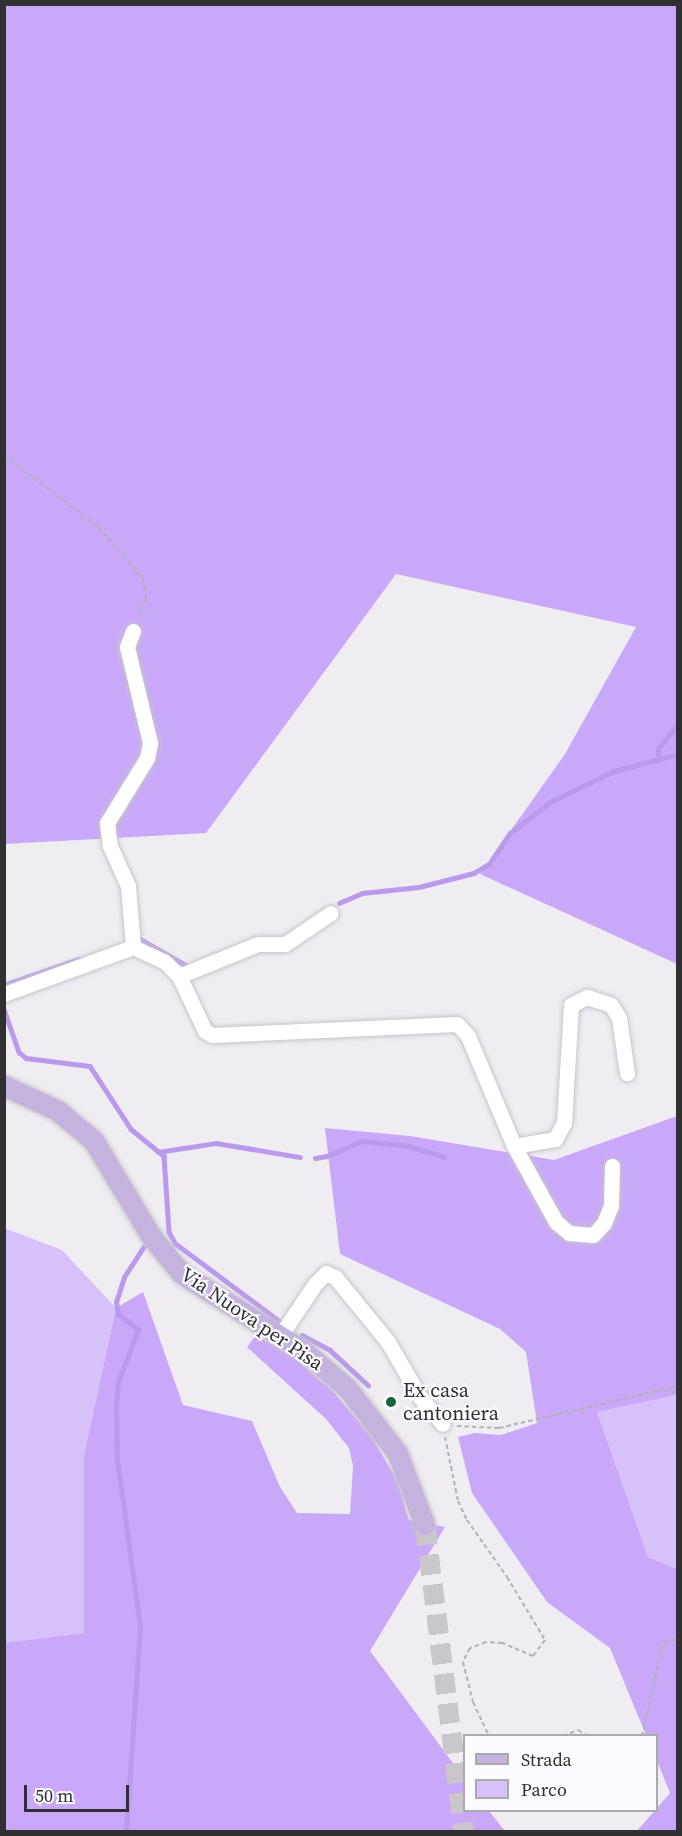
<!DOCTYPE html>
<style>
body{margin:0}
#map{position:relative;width:682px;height:1836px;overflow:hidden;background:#efedf2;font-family:"Source Serif 4",serif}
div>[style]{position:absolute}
.green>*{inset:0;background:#d6c1f9}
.forest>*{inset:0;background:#c9a8fa}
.stream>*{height:4.5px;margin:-2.25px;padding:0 2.25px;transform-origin:2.25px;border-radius:2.25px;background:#ba9aeb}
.major-tunnel>*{height:20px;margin-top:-10px;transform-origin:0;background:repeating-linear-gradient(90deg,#c9c7cc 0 20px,transparent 0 30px)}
.path>*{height:2px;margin-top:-1px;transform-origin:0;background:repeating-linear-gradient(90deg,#b2b1b5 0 4.5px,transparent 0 7.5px)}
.roads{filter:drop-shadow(0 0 2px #c6c5ca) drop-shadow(0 0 2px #c6c5ca)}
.minor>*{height:15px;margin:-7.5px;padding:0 7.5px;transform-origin:7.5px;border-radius:7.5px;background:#fff}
.major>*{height:20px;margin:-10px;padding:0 10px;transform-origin:10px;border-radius:10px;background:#c4b2df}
.dots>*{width:16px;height:16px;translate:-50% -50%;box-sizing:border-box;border:3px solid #fcfbff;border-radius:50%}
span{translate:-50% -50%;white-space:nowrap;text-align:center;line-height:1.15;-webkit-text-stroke:4.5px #fcfbff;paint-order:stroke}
.street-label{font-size:20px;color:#303032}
.poi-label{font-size:20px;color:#303032}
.left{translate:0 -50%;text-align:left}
.frame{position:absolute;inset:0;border:6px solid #303032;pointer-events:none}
.legend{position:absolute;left:463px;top:1734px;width:195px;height:78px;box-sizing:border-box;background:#fcfbff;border:2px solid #aaaaad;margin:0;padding:8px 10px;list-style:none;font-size:18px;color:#303032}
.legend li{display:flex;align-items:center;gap:12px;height:30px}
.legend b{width:30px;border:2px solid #aaaaad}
.scale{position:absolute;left:24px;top:1785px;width:105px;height:27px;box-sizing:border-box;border:3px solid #303032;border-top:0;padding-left:8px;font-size:18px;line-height:21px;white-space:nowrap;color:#303032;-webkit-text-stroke:4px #fcfbff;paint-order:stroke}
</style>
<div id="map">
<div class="green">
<div style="clip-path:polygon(4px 1228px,62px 1250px,116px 1308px,84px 1455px,84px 1633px,5px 1643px)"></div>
<div style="clip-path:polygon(677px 1395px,677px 1569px,648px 1557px,597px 1412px)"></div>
</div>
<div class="forest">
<div style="clip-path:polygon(5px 5px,677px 5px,677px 964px,480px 874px,565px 754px,636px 627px,396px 574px,206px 833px,5px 844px)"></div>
<div style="clip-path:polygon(677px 1116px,677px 1395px,597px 1412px,648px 1557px,677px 1569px,677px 1831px,637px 1831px,670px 1793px,657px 1761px,656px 1736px,646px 1735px,610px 1648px,547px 1602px,472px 1493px,458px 1437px,475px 1433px,501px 1435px,537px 1423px,526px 1352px,500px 1329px,340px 1254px,325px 1128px,410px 1136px,554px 1160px)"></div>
<div style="clip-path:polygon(143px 1292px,183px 1405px,252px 1421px,280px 1487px,297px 1513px,350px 1514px,353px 1466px,349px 1448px,326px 1419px,247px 1347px,256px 1335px,293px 1357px,332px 1390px,371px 1436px,397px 1480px,409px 1520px,445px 1527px,370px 1651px,464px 1778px,464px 1810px,489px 1811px,505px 1831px,5px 1831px,4px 1643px,84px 1633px,84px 1455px,116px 1308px)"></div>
</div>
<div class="stream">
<div style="left:658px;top:757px;width:8px;rotate:-90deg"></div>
<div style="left:658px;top:749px;width:32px;rotate:-51deg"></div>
<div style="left:339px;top:903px;width:25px;rotate:-23deg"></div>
<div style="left:362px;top:893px;width:57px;rotate:-6deg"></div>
<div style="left:419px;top:887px;width:57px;rotate:-14.3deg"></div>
<div style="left:474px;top:873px;width:17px;rotate:-31deg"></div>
<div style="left:489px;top:864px;width:37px;rotate:-56deg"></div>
<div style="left:510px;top:833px;width:53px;rotate:-37.3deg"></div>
<div style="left:552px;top:801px;width:69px;rotate:-25.8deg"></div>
<div style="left:614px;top:771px;width:66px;rotate:-14.9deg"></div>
<div style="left:140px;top:939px;width:56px;rotate:29.7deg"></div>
<div style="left:4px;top:985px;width:79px;rotate:-19.1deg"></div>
<div style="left:4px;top:1009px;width:46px;rotate:70.8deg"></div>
<div style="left:19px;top:1052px;width:9px;rotate:41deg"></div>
<div style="left:26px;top:1058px;width:64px;rotate:7.1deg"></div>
<div style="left:90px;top:1066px;width:75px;rotate:56.9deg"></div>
<div style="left:131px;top:1129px;width:43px;rotate:39.3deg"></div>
<div style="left:164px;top:1156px;width:76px;rotate:86.2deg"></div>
<div style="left:169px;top:1232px;width:13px;rotate:61deg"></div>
<div style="left:175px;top:1243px;width:134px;rotate:36.8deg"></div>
<div style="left:158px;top:1152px;width:59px;rotate:-8.8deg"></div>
<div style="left:216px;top:1143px;width:85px;rotate:9.5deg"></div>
<div style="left:315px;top:1158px;width:12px;rotate:-9deg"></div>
<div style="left:327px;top:1156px;width:38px;rotate:-23deg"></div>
<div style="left:362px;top:1141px;width:47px;rotate:6.1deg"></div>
<div style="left:409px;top:1146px;width:37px;rotate:17deg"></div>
<div style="left:302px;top:1335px;width:32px;rotate:28deg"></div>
<div style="left:330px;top:1350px;width:52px;rotate:42.6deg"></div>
<div style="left:126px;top:1832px;width:206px;rotate:-86.1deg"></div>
<div style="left:140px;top:1626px;width:167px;rotate:-97.9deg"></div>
<div style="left:117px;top:1461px;width:55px;rotate:-91deg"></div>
<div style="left:116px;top:1406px;width:24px;rotate:-85deg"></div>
<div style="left:118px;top:1382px;width:56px;rotate:-69deg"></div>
<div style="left:138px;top:1330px;width:26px;rotate:-141deg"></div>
<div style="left:118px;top:1314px;width:12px;rotate:-99deg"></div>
<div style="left:116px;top:1302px;width:26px;rotate:-72deg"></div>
<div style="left:124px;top:1277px;width:35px;rotate:-57deg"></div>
</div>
<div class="major-tunnel">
<div style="left:425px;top:1525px;width:309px;rotate:82.8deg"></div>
</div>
<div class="path">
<div style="left:4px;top:455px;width:118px;rotate:37.5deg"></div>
<div style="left:98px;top:527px;width:69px;rotate:49.1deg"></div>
<div style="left:143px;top:579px;width:20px;rotate:81deg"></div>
<div style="left:146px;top:599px;width:21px;rotate:113deg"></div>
<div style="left:457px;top:1426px;width:42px;rotate:2.7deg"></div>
<div style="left:499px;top:1428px;width:162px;rotate:-13.2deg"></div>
<div style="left:657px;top:1391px;width:21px;rotate:3deg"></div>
<div style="left:445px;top:1437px;width:65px;rotate:78.5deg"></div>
<div style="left:458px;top:1501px;width:21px;rotate:65deg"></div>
<div style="left:467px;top:1520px;width:70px;rotate:54.9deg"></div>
<div style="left:507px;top:1577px;width:74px;rotate:58.9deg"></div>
<div style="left:545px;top:1640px;width:20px;rotate:127deg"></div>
<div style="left:533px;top:1656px;width:34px;rotate:-157deg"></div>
<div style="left:502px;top:1643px;width:16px;rotate:-176deg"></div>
<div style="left:486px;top:1642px;width:17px;rotate:159deg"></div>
<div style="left:470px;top:1648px;width:16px;rotate:117deg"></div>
<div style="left:463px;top:1662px;width:41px;rotate:76deg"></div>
<div style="left:473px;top:1702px;width:38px;rotate:65deg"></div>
<div style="left:563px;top:1736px;width:16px;rotate:-22deg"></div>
<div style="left:578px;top:1730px;width:13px;rotate:29deg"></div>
<div style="left:642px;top:1736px;width:88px;rotate:-77.5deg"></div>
<div style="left:661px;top:1650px;width:9px;rotate:-63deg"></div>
<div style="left:665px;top:1642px;width:13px;rotate:-13deg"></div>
</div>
<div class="roads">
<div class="minor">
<div style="left:133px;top:631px;width:17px;rotate:111deg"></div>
<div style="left:127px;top:647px;width:99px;rotate:76.5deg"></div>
<div style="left:150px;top:743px;width:15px;rotate:101deg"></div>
<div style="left:147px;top:758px;width:76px;rotate:121.6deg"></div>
<div style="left:107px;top:823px;width:23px;rotate:83deg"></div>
<div style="left:110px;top:846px;width:44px;rotate:65.8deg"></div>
<div style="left:128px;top:886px;width:61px;rotate:85.3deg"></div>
<div style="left:179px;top:976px;width:85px;rotate:-22.1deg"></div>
<div style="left:258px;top:944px;width:27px"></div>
<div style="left:285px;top:944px;width:55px;rotate:-34deg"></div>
<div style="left:4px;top:994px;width:137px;rotate:-20deg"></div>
<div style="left:133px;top:947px;width:35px;rotate:25deg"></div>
<div style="left:165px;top:962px;width:20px;rotate:45deg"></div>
<div style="left:179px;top:976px;width:61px;rotate:64.7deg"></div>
<div style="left:205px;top:1031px;width:8px;rotate:30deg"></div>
<div style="left:212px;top:1035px;width:245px;rotate:-2.6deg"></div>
<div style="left:457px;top:1024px;width:16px;rotate:47deg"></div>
<div style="left:468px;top:1036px;width:119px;rotate:67.3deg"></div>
<div style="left:514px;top:1146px;width:87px;rotate:61.1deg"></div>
<div style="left:556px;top:1222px;width:17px;rotate:40deg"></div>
<div style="left:569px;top:1233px;width:24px;rotate:5deg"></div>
<div style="left:593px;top:1235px;width:16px;rotate:-47deg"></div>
<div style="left:604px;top:1223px;width:18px;rotate:-68deg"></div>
<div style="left:611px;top:1206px;width:40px;rotate:-88.6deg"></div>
<div style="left:514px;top:1146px;width:42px;rotate:-9.7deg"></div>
<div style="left:555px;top:1139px;width:18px;rotate:-61deg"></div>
<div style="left:564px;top:1123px;width:118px;rotate:-86.6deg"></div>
<div style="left:571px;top:1005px;width:18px;rotate:-27deg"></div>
<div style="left:587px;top:997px;width:25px;rotate:18deg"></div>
<div style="left:611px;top:1005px;width:15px;rotate:58deg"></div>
<div style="left:619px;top:1018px;width:56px;rotate:81.7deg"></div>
<div style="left:280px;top:1336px;width:63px;rotate:-56.1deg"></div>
<div style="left:315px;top:1284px;width:16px;rotate:-45deg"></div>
<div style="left:326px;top:1273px;width:10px;rotate:24deg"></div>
<div style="left:335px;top:1277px;width:84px;rotate:50.8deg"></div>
<div style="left:388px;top:1342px;width:64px;rotate:59.8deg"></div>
<div style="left:420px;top:1397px;width:35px;rotate:50deg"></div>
</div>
<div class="major">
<div style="left:4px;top:1086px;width:60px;rotate:24.8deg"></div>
<div style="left:58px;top:1111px;width:47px;rotate:39.8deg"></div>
<div style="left:94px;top:1141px;width:111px;rotate:59deg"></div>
<div style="left:151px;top:1236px;width:49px;rotate:50.8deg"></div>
<div style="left:182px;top:1274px;width:146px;rotate:32.4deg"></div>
<div style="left:305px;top:1352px;width:57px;rotate:40.7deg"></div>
<div style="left:348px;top:1389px;width:82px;rotate:52.4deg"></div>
<div style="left:398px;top:1454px;width:76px;rotate:69.2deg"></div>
</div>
</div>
<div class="dots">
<div style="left:391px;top:1402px;background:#166636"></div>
</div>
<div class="street-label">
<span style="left:252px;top:1319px;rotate:34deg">Via Nuova per Pisa</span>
</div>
<div class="poi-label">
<span class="left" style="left:403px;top:1402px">Ex casa<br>cantoniera</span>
</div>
<div class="frame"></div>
<ul class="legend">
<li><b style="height:8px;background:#c4b2df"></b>Strada</li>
<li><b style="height:16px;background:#d6c1f9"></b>Parco</li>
</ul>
<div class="scale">50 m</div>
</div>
